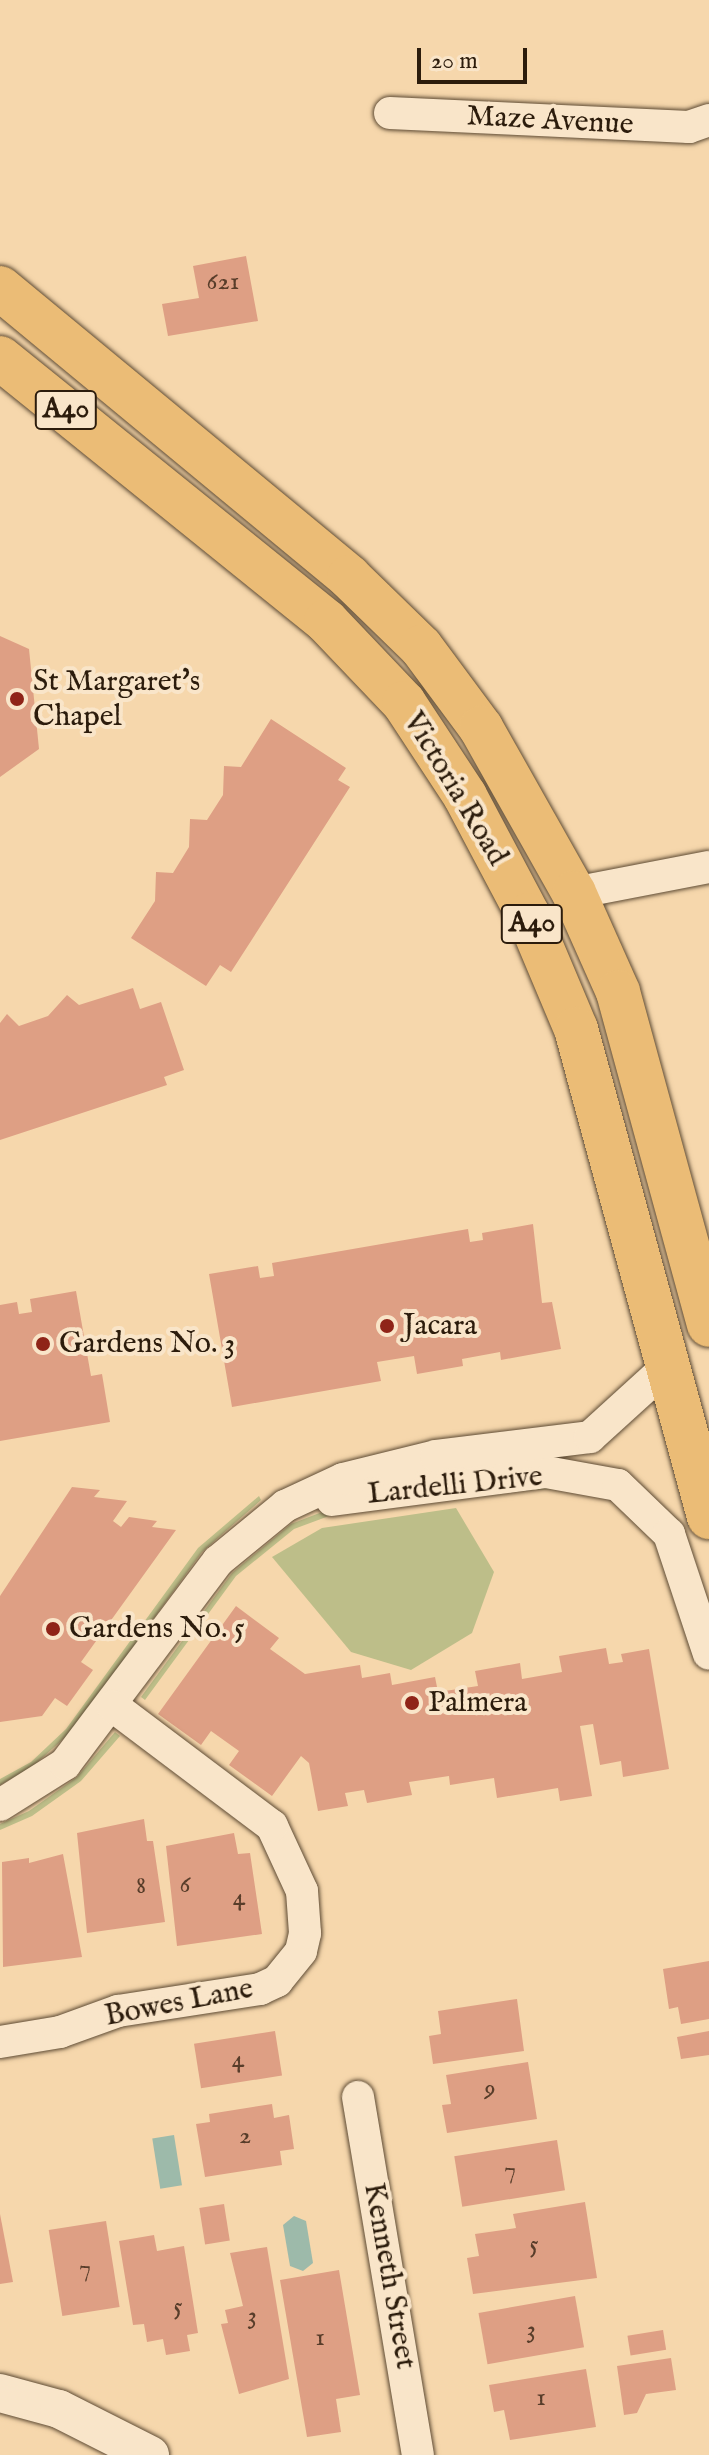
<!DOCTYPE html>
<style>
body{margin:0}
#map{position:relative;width:709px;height:2455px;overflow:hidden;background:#f6d7ac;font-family:"IM FELL English",serif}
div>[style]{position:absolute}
.green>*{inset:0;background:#bdbe89}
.water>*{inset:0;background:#9dbaaa;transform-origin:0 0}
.building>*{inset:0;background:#de9f84;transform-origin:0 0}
.roads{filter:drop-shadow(0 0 2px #5e4b34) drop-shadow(0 0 2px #5e4b34)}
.minor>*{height:32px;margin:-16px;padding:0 16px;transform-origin:16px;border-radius:16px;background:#f9e5c9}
.tertiary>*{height:38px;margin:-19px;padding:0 19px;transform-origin:19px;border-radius:19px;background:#f9e5c9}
.trunk>*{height:44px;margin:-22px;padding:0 22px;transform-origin:22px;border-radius:22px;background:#ebbc76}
.dots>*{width:22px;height:22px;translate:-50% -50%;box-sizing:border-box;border:4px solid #f9e5c9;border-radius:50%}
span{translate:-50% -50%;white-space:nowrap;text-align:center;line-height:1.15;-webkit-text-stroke:8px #f9e5c9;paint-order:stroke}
.number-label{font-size:26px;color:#583d2a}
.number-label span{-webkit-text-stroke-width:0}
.shield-label span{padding:2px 6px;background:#f9e5c9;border:2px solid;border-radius:6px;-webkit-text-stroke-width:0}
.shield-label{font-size:28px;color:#2c1c0c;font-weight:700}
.street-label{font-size:30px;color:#2c1c0c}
.poi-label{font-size:30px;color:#2c1c0c}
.left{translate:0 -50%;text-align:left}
.scale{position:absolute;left:417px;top:48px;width:110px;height:36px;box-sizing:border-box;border:4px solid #2c1c0c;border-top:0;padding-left:10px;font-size:24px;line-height:28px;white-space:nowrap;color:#2c1c0c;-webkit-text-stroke:6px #f9e5c9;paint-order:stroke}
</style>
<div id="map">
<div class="green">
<div style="clip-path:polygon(555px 1483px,611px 1499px,555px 1489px,492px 1492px,337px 1513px,294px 1529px,236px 1576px,145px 1700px,141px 1697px,232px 1573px,291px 1524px,335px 1507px)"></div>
<div style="clip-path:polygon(259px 1496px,261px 1500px,202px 1552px,71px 1732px,33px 1766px,0 1785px,0 1779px,31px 1762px,66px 1729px,198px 1548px)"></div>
<div style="clip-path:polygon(456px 1508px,494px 1572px,472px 1633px,411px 1670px,351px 1652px,272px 1557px,322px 1528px)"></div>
<div style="clip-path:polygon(115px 1732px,120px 1736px,81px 1781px,32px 1816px,0 1830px,0 1824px,29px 1811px,77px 1777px)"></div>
</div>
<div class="water">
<div style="left:174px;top:2135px;width:51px;height:22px;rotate:81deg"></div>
<div style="clip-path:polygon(294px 2216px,306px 2221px,313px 2263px,303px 2271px,290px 2266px,283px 2225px)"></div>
</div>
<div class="building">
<div style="clip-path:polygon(246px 256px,258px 321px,168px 336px,162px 304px,199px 298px,193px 266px)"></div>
<div style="clip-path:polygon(0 636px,29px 649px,39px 749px,0 777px)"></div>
<div style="clip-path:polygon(271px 719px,346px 768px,338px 780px,350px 787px,231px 972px,220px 965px,206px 986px,131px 938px,155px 901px,156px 872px,173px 873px,189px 847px,190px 819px,207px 820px,223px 795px,224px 766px,241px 767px)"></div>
<div style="clip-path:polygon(133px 988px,140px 1009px,161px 1002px,184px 1070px,164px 1077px,167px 1085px,0 1140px,0 1023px,7px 1014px,19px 1026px,48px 1016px,67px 995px,79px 1005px)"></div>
<div style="clip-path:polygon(533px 1224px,542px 1303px,552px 1302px,561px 1349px,501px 1360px,500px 1352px,462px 1359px,463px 1366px,417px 1374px,414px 1356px,377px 1362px,381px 1381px,232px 1407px,209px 1274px,258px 1266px,260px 1278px,274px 1276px,272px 1263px,468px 1229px,470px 1242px,483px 1240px,482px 1233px)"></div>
<div style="clip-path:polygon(76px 1291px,91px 1376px,102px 1374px,110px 1422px,0 1441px,0 1305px,17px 1302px,19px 1314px,32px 1312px,30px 1299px)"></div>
<div style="clip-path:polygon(72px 1487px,100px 1490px,94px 1497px,127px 1501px,113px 1521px,121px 1527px,129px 1517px,157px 1521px,152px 1527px,176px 1530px,81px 1662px,93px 1670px,67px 1706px,55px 1698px,42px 1716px,0 1722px,0 1596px)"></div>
<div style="clip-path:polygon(236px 1606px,279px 1638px,270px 1649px,305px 1674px,360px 1665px,362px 1678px,390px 1673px,392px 1685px,435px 1677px,438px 1692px,478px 1686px,475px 1671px,520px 1663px,522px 1679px,562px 1672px,559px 1656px,606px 1648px,609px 1664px,623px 1662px,621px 1654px,649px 1649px,669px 1769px,623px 1777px,621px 1761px,600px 1765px,593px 1724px,580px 1726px,592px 1796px,560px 1801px,558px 1788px,497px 1798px,494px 1778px,450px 1785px,449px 1776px,409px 1782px,412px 1795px,367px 1803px,364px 1790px,345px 1793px,348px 1806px,318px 1811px,309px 1763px,301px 1756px,272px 1796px,229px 1765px,239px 1751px,211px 1731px,201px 1745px,158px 1714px)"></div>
<div style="clip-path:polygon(144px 1819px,147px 1841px,153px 1841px,165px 1922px,87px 1933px,77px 1833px)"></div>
<div style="clip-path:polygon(234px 1833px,238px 1854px,250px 1853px,262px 1934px,177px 1946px,166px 1846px)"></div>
<div style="clip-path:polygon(63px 1854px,82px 1957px,3px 1967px,2px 1862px,29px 1858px,29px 1863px)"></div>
<div style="clip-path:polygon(709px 1961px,709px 2019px,681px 2024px,678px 2007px,669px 2009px,663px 1969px)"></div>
<div style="clip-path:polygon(517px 1999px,524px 2051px,433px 2064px,429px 2036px,441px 2034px,438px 2011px)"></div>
<div style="left:275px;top:2031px;width:45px;height:82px;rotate:81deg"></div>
<div style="clip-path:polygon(709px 2031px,709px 2055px,681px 2059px,677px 2037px)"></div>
<div style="clip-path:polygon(528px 2062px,537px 2119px,447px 2133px,442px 2105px,451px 2104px,446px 2075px)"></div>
<div style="clip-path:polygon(272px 2104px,274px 2118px,289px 2115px,294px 2149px,280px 2151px,282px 2165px,205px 2177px,196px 2124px,210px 2122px,209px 2114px)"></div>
<div style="left:557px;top:2140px;width:51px;height:104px;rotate:81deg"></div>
<div style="clip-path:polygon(585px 2202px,597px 2278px,473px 2294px,467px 2258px,479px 2256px,475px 2234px,516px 2228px,513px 2214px)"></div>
<div style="left:224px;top:2204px;width:37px;height:25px;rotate:81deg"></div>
<div style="clip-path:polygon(0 2214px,13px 2282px,0 2284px)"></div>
<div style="left:106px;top:2221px;width:87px;height:58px;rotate:81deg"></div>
<div style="clip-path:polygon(154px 2235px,157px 2251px,184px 2246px,198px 2333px,187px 2335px,190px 2351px,166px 2355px,163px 2339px,147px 2342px,144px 2324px,133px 2325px,119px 2241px)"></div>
<div style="clip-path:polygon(267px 2247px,289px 2379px,239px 2394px,221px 2324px,228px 2323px,225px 2310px,243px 2306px,230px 2253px)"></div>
<div style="clip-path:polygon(339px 2270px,360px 2395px,336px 2399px,341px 2432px,307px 2437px,280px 2280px)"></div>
<div style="left:575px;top:2296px;width:52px;height:98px;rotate:80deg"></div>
<div style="left:663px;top:2330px;width:20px;height:36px;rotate:81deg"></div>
<div style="clip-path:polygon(671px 2358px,676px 2390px,646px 2394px,637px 2413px,624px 2415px,617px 2366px)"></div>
<div style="clip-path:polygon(586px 2369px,596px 2427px,510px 2440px,504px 2410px,494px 2412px,489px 2385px)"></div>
</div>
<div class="roads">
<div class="minor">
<div style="left:390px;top:113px;width:299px;rotate:2.7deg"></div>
<div style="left:689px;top:127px;width:21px;rotate:-19deg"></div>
<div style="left:574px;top:893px;width:137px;rotate:-10.9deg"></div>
<div style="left:332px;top:1500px;width:216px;rotate:-7.5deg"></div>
<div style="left:546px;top:1472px;width:73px;rotate:10.2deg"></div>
<div style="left:618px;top:1485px;width:71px;rotate:43.9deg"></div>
<div style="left:669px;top:1534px;width:126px;rotate:71.6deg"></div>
<div style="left:0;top:1805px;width:77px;rotate:-32.2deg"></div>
<div style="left:65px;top:1764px;width:254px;rotate:-53deg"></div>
<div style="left:218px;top:1561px;width:87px;rotate:-39.4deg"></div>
<div style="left:285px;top:1506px;width:64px;rotate:-25deg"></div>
<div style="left:343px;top:1479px;width:96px;rotate:-13.9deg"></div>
<div style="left:436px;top:1456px;width:155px;rotate:-7deg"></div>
<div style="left:590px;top:1437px;width:105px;rotate:-42.3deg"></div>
<div style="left:0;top:2042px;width:61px;rotate:-9.5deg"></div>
<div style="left:60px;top:2032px;width:62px;rotate:-19.9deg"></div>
<div style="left:118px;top:2011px;width:144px;rotate:-8.8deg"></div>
<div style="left:260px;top:1989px;width:19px;rotate:-25deg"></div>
<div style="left:277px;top:1981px;width:38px;rotate:-51deg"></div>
<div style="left:301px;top:1951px;width:18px;rotate:-77deg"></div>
<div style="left:305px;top:1933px;width:42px;rotate:-94.1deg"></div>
<div style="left:302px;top:1891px;width:72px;rotate:-114.8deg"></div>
<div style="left:272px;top:1826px;width:199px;rotate:-143deg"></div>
<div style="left:358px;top:2097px;width:363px;rotate:80.5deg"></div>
</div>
<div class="tertiary">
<div style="left:0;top:2393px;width:61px;rotate:15.2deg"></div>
<div style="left:59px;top:2409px;width:102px;rotate:26.8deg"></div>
</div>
<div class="trunk">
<div style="left:0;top:288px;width:453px;rotate:39.6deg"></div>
<div style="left:349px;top:577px;width:100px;rotate:44.2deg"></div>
<div style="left:421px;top:647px;width:101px;rotate:53.5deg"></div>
<div style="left:481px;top:728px;width:189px;rotate:60.6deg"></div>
<div style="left:574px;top:893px;width:108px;rotate:66deg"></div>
<div style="left:618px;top:992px;width:345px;rotate:74.7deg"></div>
<div style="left:0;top:358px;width:419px;rotate:38.9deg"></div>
<div style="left:326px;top:621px;width:113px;rotate:46.4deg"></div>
<div style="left:404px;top:703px;width:111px;rotate:56.7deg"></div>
<div style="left:465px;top:796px;width:135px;rotate:62.1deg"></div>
<div style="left:528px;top:915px;width:124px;rotate:67.2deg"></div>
<div style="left:576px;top:1029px;width:506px;rotate:74.75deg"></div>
</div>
</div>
<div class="dots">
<div style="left:17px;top:699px;background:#8f2418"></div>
<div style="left:387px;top:1326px;background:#8f2418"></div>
<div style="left:43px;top:1344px;background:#8f2418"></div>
<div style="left:53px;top:1629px;background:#8f2418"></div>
<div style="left:412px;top:1703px;background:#8f2418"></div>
</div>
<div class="number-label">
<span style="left:223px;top:282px">621</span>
<span style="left:185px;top:1885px">6</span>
<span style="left:141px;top:1886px">8</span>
<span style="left:239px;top:1898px">4</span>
<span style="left:238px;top:2060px">4</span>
<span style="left:490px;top:2089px">9</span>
<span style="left:245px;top:2136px">2</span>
<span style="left:510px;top:2171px">7</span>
<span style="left:534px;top:2245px">5</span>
<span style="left:85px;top:2269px">7</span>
<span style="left:178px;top:2307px">5</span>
<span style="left:252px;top:2316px">3</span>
<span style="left:531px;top:2330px">3</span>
<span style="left:320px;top:2338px">1</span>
<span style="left:541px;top:2398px">1</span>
</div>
<div class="shield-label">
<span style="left:66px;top:410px">A40</span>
<span style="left:532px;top:924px">A40</span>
</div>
<div class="street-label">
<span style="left:550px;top:121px;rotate:3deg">Maze Avenue</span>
<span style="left:455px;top:789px;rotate:59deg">Victoria Road</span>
<span style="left:455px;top:1486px;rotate:-6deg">Lardelli Drive</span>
<span style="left:179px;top:2003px;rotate:-11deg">Bowes Lane</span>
<span style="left:389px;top:2276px;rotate:80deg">Kenneth Street</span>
</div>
<div class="poi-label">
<span class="left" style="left:33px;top:699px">St Margaret's<br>Chapel</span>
<span class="left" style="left:403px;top:1326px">Jacara</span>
<span class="left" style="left:59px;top:1344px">Gardens No. 3</span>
<span class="left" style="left:69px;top:1629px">Gardens No. 5</span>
<span class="left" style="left:428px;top:1703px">Palmera</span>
</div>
<div class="scale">20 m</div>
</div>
